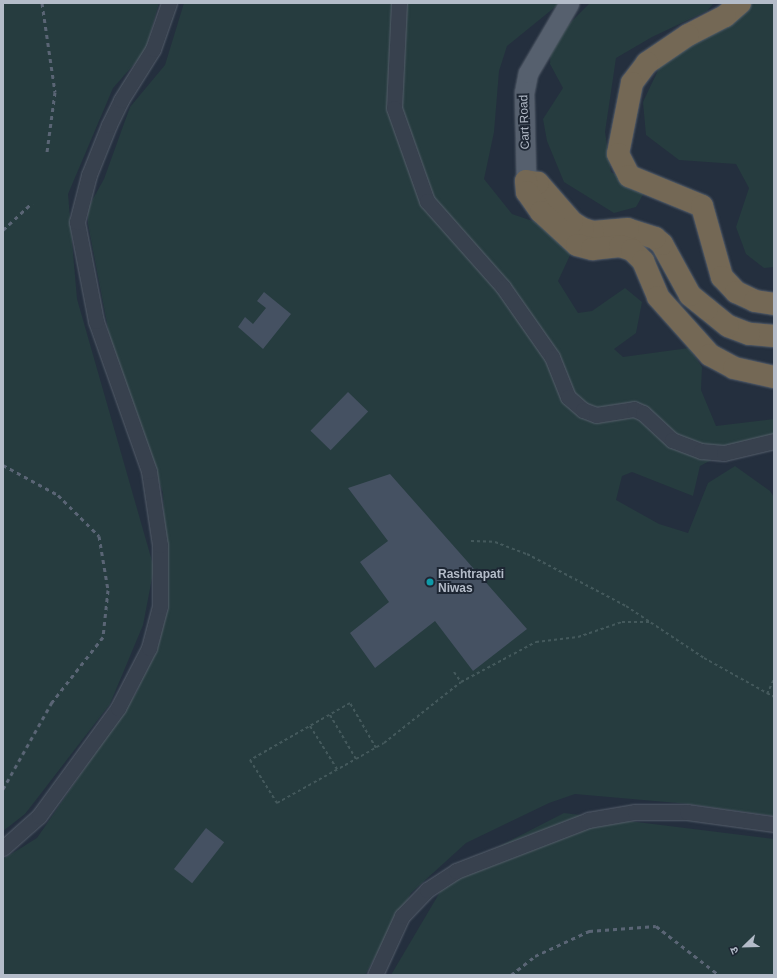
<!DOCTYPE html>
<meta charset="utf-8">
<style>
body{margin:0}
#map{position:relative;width:777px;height:978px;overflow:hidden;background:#242f3e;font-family:Helvetica,"Noto Sans Devanagari",sans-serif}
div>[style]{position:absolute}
.green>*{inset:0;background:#263c3f}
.building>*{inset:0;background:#455162;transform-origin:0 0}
.path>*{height:2px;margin-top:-1px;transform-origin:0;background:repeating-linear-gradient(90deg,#44595c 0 3px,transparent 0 6px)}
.roads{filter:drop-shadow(0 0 1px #565f6c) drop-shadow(0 0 1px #565f6c)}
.minor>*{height:15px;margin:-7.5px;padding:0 7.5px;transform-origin:7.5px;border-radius:7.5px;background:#38414e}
.major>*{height:19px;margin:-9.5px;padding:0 9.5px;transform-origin:9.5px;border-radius:9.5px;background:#56606e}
.highway>*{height:22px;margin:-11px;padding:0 11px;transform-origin:11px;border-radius:11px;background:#746855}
.rail>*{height:3px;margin-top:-1.5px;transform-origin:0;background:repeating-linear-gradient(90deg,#5a6575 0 4px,transparent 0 8px)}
.dots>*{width:11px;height:11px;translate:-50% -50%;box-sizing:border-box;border:2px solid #1d2633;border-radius:50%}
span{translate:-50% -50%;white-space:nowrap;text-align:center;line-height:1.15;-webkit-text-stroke:4px #1d2633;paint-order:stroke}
.street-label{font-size:12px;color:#b4bcc9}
.poi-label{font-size:12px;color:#b4bcc9;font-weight:700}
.left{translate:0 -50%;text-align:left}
.frame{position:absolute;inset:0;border:4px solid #b4bcc9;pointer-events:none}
.north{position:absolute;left:725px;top:926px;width:40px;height:40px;-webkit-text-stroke:3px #1d2633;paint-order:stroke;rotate:247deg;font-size:11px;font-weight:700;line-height:16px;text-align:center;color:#b4bcc9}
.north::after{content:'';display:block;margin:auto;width:14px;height:18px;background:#b4bcc9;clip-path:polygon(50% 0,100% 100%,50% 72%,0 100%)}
</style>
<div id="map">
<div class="green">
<div style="clip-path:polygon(3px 3px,159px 3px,145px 52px,113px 88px,68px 194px,77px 299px,154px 568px,143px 625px,110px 704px,25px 814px,3px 831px)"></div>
<div style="clip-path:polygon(184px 3px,390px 3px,405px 6px,405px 3px,560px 3px,507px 46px,499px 71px,494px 132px,484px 179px,512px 214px,562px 231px,572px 251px,558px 281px,578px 313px,592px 311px,625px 288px,642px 302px,636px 333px,614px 349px,623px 357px,689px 348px,702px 367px,701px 390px,716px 426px,774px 419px,774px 449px,719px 456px,700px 466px,693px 496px,632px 472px,622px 476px,616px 500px,659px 524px,688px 533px,708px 483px,735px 466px,770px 491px,774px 497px,774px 816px,689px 804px,575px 794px,549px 803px,466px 843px,411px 893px,365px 975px,3px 975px,3px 859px,37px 838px,137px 692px,168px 602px,163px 493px,110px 339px,88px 224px,88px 208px,104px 179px,130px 107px,165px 65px)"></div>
<div style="clip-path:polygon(590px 3px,714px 3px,707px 11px,652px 37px,616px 58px,605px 132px,611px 172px,645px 191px,636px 207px,614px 213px,564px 182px,547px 141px,543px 119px,563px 88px,550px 64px,551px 42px)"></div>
<div style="clip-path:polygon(747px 3px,774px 3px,774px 267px,764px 268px,746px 254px,736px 227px,749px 188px,736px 164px,679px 160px,646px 135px,643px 102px,662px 62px)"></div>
<div style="clip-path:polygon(564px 813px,774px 839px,774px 975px,391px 975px,453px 870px)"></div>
</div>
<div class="building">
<div style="clip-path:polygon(264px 292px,291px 314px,263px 349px,238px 327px,245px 317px,253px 324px,266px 308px,257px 301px)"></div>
<div style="left:348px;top:392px;width:28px;height:54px;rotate:44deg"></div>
<div style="clip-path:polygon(390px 474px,527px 629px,473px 671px,435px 621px,375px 668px,350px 633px,389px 602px,360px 562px,388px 541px,348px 488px)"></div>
<div style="left:206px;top:828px;width:23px;height:52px;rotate:38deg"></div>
</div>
<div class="path">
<div style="left:471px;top:541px;width:24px;rotate:2deg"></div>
<div style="left:495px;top:542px;width:34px;rotate:21deg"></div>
<div style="left:527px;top:554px;width:112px;rotate:27.7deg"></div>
<div style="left:626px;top:606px;width:94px;rotate:33.7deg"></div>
<div style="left:704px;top:658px;width:80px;rotate:29.1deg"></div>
<div style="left:454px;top:672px;width:12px;rotate:55deg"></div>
<div style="left:461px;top:682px;width:85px;rotate:-28.1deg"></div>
<div style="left:536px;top:642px;width:42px;rotate:-6.8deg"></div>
<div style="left:578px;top:637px;width:46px;rotate:-18.8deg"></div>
<div style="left:622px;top:622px;width:27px"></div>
<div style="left:767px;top:694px;width:17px;rotate:-65deg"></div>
<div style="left:330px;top:715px;width:51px;rotate:59.4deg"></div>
<div style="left:310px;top:726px;width:51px;rotate:57.9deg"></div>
<div style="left:376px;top:748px;width:52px;rotate:-120deg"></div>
<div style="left:350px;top:703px;width:115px;rotate:150.3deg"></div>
<div style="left:250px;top:760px;width:51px;rotate:57.9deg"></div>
<div style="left:277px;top:803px;width:90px;rotate:-29.1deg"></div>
<div style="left:356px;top:759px;width:32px;rotate:-30deg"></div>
<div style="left:384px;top:743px;width:98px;rotate:-38.4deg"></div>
</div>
<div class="roads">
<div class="minor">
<div style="left:399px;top:3px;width:105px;rotate:92.7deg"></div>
<div style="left:394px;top:108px;width:99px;rotate:70.5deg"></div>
<div style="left:427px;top:201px;width:115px;rotate:48.5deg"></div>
<div style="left:503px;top:287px;width:85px;rotate:55deg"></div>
<div style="left:552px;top:357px;width:43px;rotate:68.2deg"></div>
<div style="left:568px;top:397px;width:20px;rotate:41deg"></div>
<div style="left:583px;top:410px;width:14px;rotate:21deg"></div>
<div style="left:596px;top:415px;width:38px;rotate:-9deg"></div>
<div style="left:634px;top:409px;width:10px;rotate:24deg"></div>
<div style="left:643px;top:413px;width:40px;rotate:43deg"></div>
<div style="left:672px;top:440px;width:31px;rotate:21deg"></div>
<div style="left:701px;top:451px;width:23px;rotate:5deg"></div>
<div style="left:724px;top:453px;width:51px;rotate:-13.5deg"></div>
<div style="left:3px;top:848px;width:48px;rotate:-41.6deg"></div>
<div style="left:39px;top:816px;width:134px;rotate:-53.8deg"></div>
<div style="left:118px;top:708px;width:68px;rotate:-62.7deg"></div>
<div style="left:149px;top:648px;width:43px;rotate:-75.3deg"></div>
<div style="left:160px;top:606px;width:61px;rotate:-90deg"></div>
<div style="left:160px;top:545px;width:75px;rotate:-98.5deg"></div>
<div style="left:149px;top:471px;width:159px;rotate:-109.5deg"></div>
<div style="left:96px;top:321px;width:101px;rotate:-100.9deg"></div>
<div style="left:77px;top:222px;width:49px;rotate:-75.7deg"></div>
<div style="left:89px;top:175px;width:54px;rotate:-68.2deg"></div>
<div style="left:109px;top:125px;width:28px;rotate:-64deg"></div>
<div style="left:121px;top:100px;width:60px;rotate:-57.9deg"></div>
<div style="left:153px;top:49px;width:49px;rotate:-70.8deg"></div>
<div style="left:375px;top:975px;width:65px;rotate:-65.4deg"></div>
<div style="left:402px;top:916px;width:36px;rotate:-46deg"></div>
<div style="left:427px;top:890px;width:35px;rotate:-33deg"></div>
<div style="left:456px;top:871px;width:142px;rotate:-21.1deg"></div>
<div style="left:588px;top:820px;width:48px;rotate:-9.7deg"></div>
<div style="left:635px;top:812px;width:52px"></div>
<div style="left:687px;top:812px;width:88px;rotate:7.9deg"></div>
</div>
<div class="major">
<div style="left:526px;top:181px;width:88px;rotate:-91.3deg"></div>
<div style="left:524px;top:93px;width:20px;rotate:-79deg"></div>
<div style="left:528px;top:73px;width:81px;rotate:-59.6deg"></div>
</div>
<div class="highway">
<div style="left:740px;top:3px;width:20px;rotate:139deg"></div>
<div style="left:725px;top:16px;width:42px;rotate:152.8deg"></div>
<div style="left:688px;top:35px;width:50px;rotate:145.7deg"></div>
<div style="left:647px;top:63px;width:25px;rotate:127deg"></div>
<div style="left:632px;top:83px;width:72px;rotate:101.2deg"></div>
<div style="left:618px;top:154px;width:25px;rotate:63deg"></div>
<div style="left:629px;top:176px;width:79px;rotate:22.3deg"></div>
<div style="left:702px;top:206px;width:74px;rotate:74.3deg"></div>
<div style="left:722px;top:277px;width:21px;rotate:47deg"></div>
<div style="left:736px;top:292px;width:21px;rotate:25deg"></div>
<div style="left:755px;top:301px;width:19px;rotate:9deg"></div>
<div style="left:774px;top:336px;width:25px;rotate:-175deg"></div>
<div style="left:749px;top:334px;width:22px;rotate:-159deg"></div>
<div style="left:728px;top:326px;width:27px;rotate:-141deg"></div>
<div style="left:707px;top:309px;width:22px;rotate:-141deg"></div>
<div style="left:690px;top:295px;width:58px;rotate:-118.8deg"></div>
<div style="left:662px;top:244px;width:9px;rotate:-139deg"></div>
<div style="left:655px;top:238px;width:28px;rotate:-162deg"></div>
<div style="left:628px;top:229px;width:35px;rotate:175deg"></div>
<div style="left:593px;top:232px;width:10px;rotate:-163deg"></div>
<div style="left:583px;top:229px;width:13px;rotate:-148deg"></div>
<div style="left:572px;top:222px;width:52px;rotate:-131.1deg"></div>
<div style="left:538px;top:183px;width:12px;rotate:-171deg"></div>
<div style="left:526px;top:181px;width:11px;rotate:85deg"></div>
<div style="left:527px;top:192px;width:24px;rotate:55deg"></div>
<div style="left:541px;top:212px;width:49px;rotate:42.5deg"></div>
<div style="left:577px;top:245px;width:16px;rotate:15deg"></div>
<div style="left:592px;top:249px;width:28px;rotate:-6deg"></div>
<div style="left:620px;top:246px;width:13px;rotate:18deg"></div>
<div style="left:632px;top:250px;width:16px;rotate:45deg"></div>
<div style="left:643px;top:261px;width:39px;rotate:67deg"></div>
<div style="left:658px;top:297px;width:78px;rotate:48.1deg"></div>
<div style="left:710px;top:355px;width:27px;rotate:28deg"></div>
<div style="left:734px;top:368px;width:41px;rotate:12.7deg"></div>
</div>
</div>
<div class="rail">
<div style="left:42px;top:3px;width:90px;rotate:81.7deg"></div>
<div style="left:55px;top:92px;width:61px;rotate:97.6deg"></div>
<div style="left:3px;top:230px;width:40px;rotate:-43deg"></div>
<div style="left:3px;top:465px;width:63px;rotate:28.6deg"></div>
<div style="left:58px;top:495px;width:58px;rotate:45deg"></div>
<div style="left:99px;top:536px;width:55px;rotate:80.5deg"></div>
<div style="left:108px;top:590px;width:47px;rotate:96.1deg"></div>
<div style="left:103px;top:637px;width:83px;rotate:128.1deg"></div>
<div style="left:52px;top:702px;width:100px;rotate:119.4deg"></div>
<div style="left:511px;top:975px;width:31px;rotate:-38deg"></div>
<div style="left:535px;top:956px;width:60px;rotate:-24.8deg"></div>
<div style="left:589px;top:931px;width:67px;rotate:-4.3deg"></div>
<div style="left:656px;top:926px;width:80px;rotate:37.9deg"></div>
</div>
<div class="dots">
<div style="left:430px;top:582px;background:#0f9aa8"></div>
</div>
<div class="street-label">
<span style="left:525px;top:122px;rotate:-92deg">Cart Road</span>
</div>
<div class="poi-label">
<span class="left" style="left:438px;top:582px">Rashtrapati<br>Niwas</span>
</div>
<div class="frame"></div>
<div class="north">उ</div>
</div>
